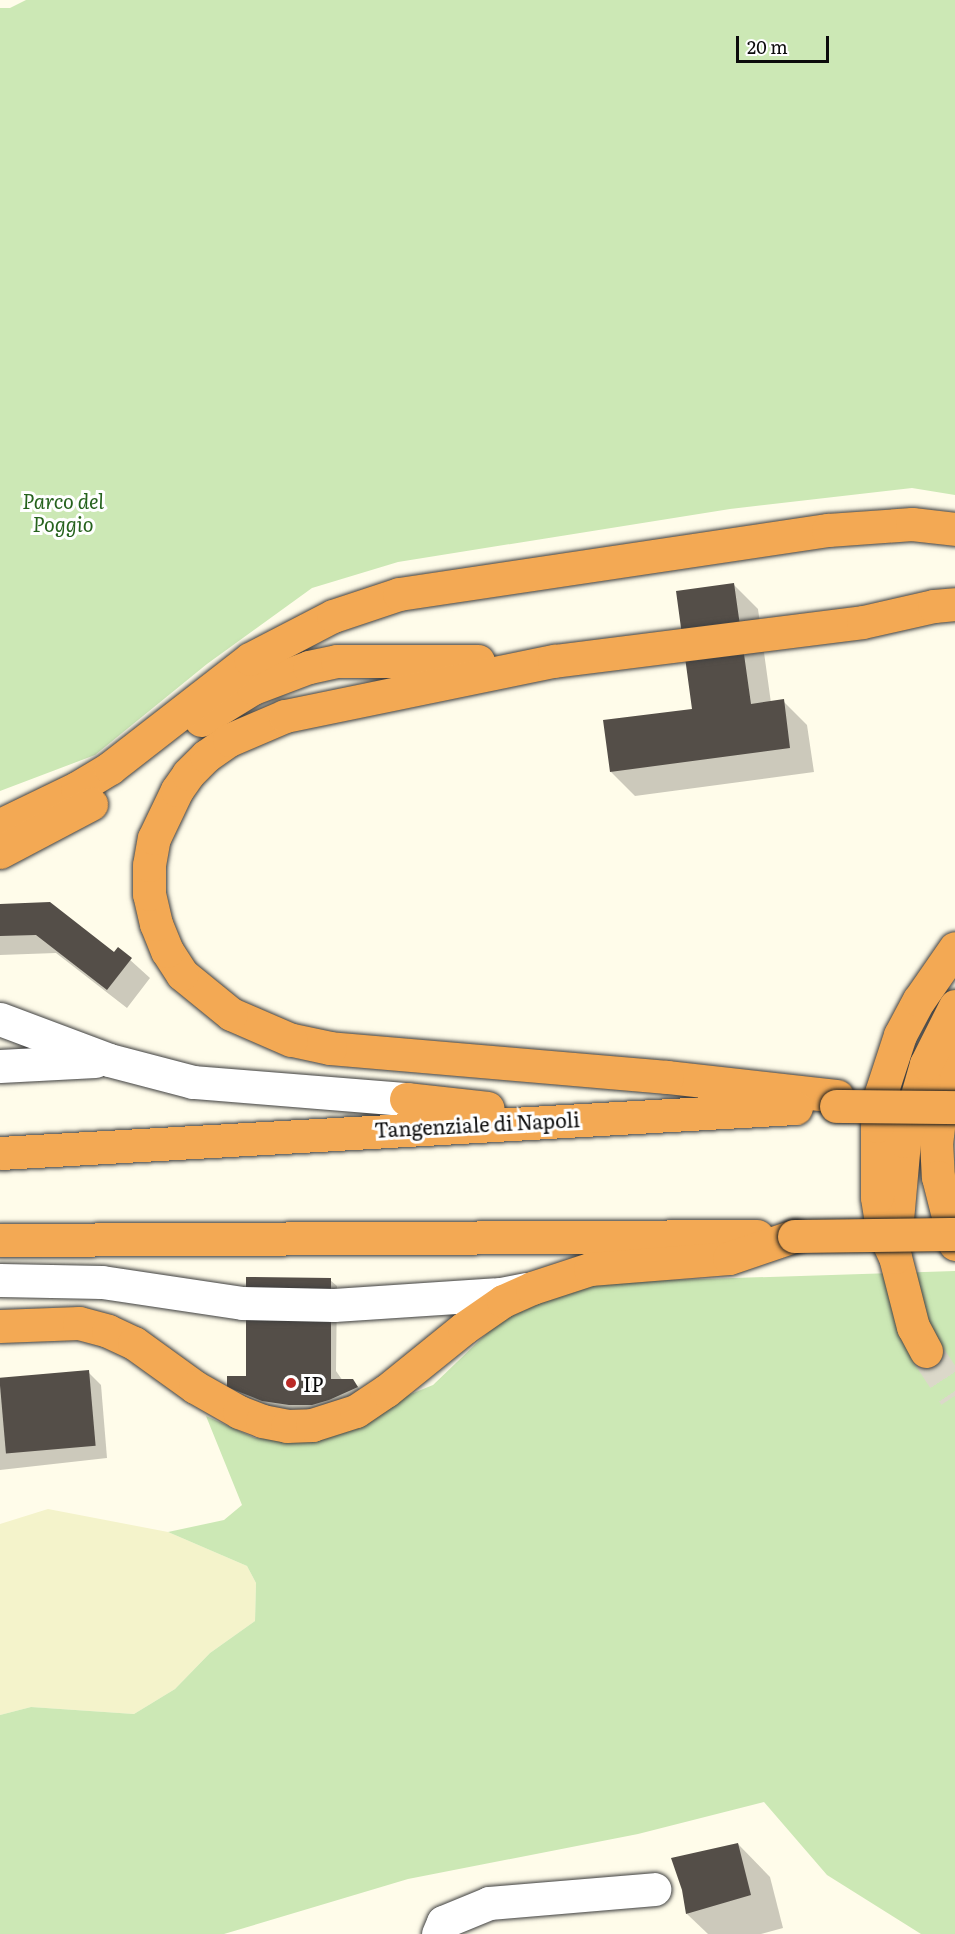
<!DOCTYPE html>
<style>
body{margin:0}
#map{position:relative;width:955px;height:1934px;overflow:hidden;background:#fffcea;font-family:Literata,serif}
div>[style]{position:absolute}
.farmland>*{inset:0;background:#f4f3cb}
.green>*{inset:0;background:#cce8b5}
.shadow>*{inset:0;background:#0003}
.building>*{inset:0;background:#544e48;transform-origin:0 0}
.highway-tunnel>*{height:33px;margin-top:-16.5px;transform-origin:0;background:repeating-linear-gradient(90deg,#dbd8c9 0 33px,transparent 0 49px)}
.roads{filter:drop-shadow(0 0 2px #3f3f3f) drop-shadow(0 0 2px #3f3f3f)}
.minor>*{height:33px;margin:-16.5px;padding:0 16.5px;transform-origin:16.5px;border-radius:16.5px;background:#fff}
.highway>*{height:33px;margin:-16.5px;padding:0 16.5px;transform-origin:16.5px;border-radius:16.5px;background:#f3a954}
.bridges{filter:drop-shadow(0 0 2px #1d1d1d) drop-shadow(0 0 2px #1d1d1d)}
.highway-bridge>*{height:33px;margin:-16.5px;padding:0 16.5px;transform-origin:16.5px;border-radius:16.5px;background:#f3a954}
.dots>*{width:16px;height:16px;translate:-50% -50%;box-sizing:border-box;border:3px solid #fff;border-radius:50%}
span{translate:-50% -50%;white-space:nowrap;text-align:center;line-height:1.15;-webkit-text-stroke:6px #fff;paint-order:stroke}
.park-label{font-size:20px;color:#26621d;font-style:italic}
.street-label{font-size:20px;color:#0c0c0c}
.poi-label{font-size:20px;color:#0c0c0c}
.left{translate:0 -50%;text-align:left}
.scale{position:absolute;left:736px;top:36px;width:93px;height:27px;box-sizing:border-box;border:3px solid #0c0c0c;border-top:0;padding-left:8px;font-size:18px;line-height:21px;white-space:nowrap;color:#0c0c0c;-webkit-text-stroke:4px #fff;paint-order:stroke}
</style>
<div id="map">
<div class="farmland">
<div style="clip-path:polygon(48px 1509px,168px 1532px,247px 1566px,256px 1583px,255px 1621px,210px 1653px,175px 1689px,134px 1714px,31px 1707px,0 1715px,0 1524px)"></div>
</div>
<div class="green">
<div style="clip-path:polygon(26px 0,955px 0,955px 495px,912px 488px,730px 509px,398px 562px,312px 588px,207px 664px,95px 755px,0 791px,0 8px,10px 8px)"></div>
<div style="clip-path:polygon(955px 1271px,955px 1934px,921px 1934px,827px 1875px,764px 1802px,638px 1834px,408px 1879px,224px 1934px,0 1934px,0 1715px,31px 1707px,134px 1714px,175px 1689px,210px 1653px,255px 1621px,256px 1583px,247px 1566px,168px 1532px,224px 1520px,242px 1505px,206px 1416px,255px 1438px,298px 1440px,433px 1385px,508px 1313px,580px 1283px)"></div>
</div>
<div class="shadow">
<div style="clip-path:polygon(734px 585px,758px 609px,771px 703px,783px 701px,807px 725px,814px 772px,635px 796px,611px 772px,694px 710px)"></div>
<div style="clip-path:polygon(0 906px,114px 954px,118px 949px,150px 978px,127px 1008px,56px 953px,0 955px)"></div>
<div style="clip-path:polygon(330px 1280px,337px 1286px,336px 1371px,343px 1381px,352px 1381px,365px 1394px,303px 1417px,242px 1399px,229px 1386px,247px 1378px)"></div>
<div style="clip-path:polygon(88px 1372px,101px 1385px,107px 1458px,0 1470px,0 1381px)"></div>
<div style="clip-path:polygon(738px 1844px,770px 1877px,783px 1928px,761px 1934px,708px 1934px,687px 1914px)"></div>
</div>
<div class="building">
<div style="clip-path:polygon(734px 583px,751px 704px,784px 699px,790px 748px,610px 772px,603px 720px,692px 709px,676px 591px)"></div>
<div style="clip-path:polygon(50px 902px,114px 952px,118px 947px,132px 958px,107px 990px,36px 935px,0 936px,0 904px)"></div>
<div style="clip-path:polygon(246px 1277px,331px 1278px,331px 1379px,353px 1379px,358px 1387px,329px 1400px,312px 1405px,289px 1405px,262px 1401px,227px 1387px,227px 1376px,246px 1376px)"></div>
<div style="left:89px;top:1370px;width:76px;height:90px;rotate:85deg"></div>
<div style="clip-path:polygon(738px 1843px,751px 1895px,686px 1914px,682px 1890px,671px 1858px)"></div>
</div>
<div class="highway-tunnel">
<div style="left:926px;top:1351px;width:53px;rotate:56.6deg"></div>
</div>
<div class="roads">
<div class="minor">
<div style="left:0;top:1019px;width:116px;rotate:20.6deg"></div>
<div style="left:109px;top:1060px;width:87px;rotate:14.7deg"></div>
<div style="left:193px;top:1082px;width:214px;rotate:4.6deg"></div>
<div style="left:0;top:1066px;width:95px;rotate:-3deg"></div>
<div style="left:0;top:1280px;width:102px;rotate:1.1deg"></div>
<div style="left:102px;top:1282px;width:142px;rotate:8.5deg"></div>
<div style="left:242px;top:1303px;width:92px;rotate:1.2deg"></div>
<div style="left:334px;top:1305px;width:167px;rotate:-3.8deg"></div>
<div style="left:501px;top:1294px;width:26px;rotate:-11deg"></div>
<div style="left:438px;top:1934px;width:13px;rotate:-67deg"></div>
<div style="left:443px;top:1922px;width:50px;rotate:-22.4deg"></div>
<div style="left:489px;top:1903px;width:166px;rotate:-4.8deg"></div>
</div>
<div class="highway">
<div style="left:201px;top:720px;width:61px;rotate:-31.6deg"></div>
<div style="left:253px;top:688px;width:60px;rotate:-20.6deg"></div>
<div style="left:309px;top:667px;width:29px;rotate:-12deg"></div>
<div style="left:337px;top:661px;width:141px"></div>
<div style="left:0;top:825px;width:85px;rotate:-25.7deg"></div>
<div style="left:77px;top:788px;width:39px;rotate:-31deg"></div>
<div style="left:110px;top:768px;width:177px;rotate:-37.9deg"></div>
<div style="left:250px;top:659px;width:93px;rotate:-27.4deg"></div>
<div style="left:333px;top:616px;width:70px;rotate:-18.4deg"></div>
<div style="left:399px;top:594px;width:434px;rotate:-8.5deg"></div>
<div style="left:828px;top:530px;width:84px;rotate:-4.1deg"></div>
<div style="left:912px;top:524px;width:43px;rotate:6.6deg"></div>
<div style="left:0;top:852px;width:103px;rotate:-27.8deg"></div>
<div style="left:955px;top:1059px;width:46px;rotate:107.7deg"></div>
<div style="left:941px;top:1103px;width:38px;rotate:97deg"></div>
<div style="left:936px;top:1141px;width:36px;rotate:87deg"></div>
<div style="left:938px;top:1177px;width:69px;rotate:75.8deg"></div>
<div style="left:837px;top:1096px;width:171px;rotate:-173.6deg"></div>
<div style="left:667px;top:1077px;width:338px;rotate:-175.1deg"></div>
<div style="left:330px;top:1048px;width:40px;rotate:-168deg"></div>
<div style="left:291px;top:1040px;width:65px;rotate:-156.6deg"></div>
<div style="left:231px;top:1014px;width:63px;rotate:-140.8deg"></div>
<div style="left:182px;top:974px;width:27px;rotate:-123deg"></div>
<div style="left:167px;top:951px;width:29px;rotate:-112deg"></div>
<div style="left:156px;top:924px;width:31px;rotate:-103deg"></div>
<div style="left:149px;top:894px;width:29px;rotate:-90deg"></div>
<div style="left:149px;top:865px;width:27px;rotate:-80deg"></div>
<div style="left:154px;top:838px;width:53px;rotate:-64.4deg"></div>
<div style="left:177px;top:790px;width:19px;rotate:-55deg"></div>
<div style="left:188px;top:774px;width:25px;rotate:-45deg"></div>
<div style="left:206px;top:756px;width:28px;rotate:-35deg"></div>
<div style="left:229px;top:740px;width:61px;rotate:-23.2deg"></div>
<div style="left:285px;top:716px;width:275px;rotate:-11.6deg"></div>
<div style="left:554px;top:661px;width:311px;rotate:-7.2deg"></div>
<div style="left:863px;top:622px;width:73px;rotate:-12.7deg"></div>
<div style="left:934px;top:606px;width:21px;rotate:-5deg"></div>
<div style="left:406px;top:1099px;width:82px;rotate:6.3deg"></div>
<div style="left:0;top:1153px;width:797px;rotate:-3.24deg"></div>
<div style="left:897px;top:1220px;width:79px;rotate:-84.9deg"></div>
<div style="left:904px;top:1141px;width:80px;rotate:-74.1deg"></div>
<div style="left:926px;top:1064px;width:65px;rotate:-63.4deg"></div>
<div style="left:0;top:1240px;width:757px;rotate:-0.3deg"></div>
<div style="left:0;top:1326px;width:79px;rotate:-2.2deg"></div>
<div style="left:79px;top:1323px;width:30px;rotate:15deg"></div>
<div style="left:108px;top:1331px;width:29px;rotate:25deg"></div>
<div style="left:134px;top:1343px;width:75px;rotate:35.8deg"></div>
<div style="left:195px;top:1387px;width:51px;rotate:29.6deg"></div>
<div style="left:239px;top:1412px;width:25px;rotate:21deg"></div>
<div style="left:262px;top:1421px;width:25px;rotate:11deg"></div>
<div style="left:287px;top:1426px;width:25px;rotate:-2deg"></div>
<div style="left:312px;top:1425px;width:46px;rotate:-17.7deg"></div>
<div style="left:356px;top:1411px;width:36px;rotate:-34deg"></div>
<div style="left:386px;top:1391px;width:100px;rotate:-38.9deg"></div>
<div style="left:464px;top:1328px;width:47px;rotate:-34.7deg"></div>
<div style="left:503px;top:1301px;width:32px;rotate:-24deg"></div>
<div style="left:532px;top:1288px;width:61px;rotate:-18.1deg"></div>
<div style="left:590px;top:1269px;width:139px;rotate:-4.5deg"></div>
<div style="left:729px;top:1258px;width:69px;rotate:-18.7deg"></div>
<div style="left:926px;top:1351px;width:27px;rotate:-118deg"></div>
<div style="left:913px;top:1327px;width:72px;rotate:-104.4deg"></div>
<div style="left:895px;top:1257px;width:31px;rotate:-115deg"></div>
<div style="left:882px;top:1229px;width:32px;rotate:-99deg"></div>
<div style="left:877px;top:1197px;width:71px;rotate:-90deg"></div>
<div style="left:877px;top:1126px;width:33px;rotate:-83deg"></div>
<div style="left:881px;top:1093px;width:61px;rotate:-71.9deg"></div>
<div style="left:900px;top:1035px;width:40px;rotate:-62deg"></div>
<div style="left:919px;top:1000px;width:63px;rotate:-55.3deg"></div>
</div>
</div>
<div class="bridges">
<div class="highway-bridge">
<div style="left:836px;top:1106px;width:119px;rotate:0.5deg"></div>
<div style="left:794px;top:1236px;width:161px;rotate:-0.7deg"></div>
</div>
</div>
<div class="dots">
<div style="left:291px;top:1383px;background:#ba2a26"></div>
</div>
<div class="park-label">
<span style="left:63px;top:512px">Parco del<br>Poggio</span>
</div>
<div class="street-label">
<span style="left:477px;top:1124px;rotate:-3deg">Tangenziale di Napoli</span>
</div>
<div class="poi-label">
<span class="left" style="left:303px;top:1383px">IP</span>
</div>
<div class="scale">20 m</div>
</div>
